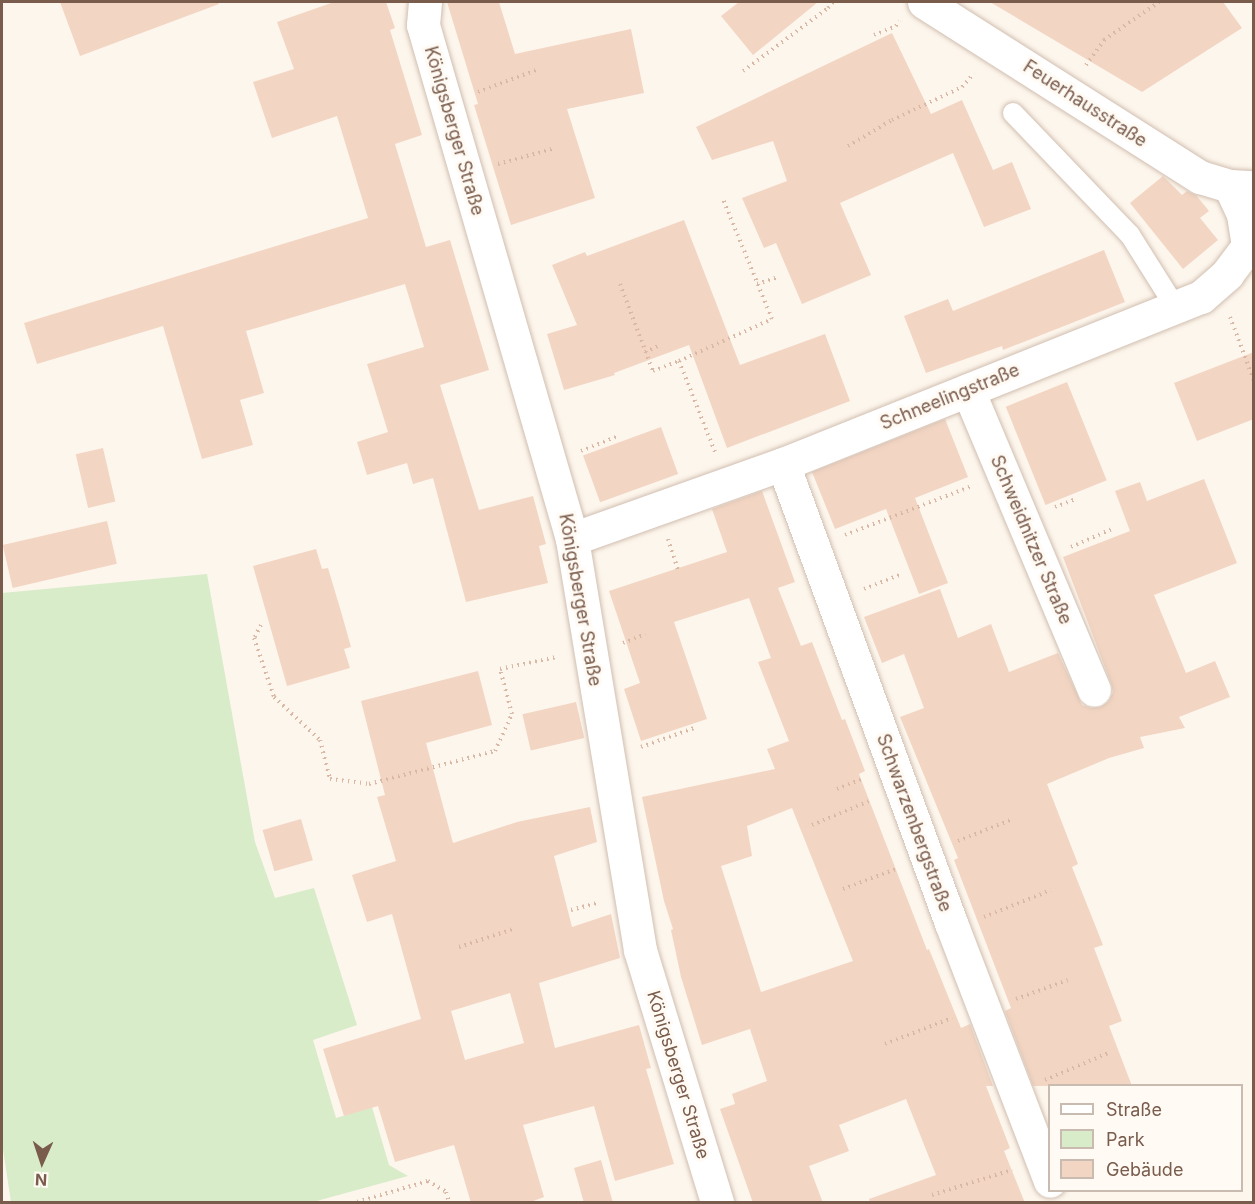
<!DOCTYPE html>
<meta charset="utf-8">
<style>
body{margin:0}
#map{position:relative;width:1255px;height:1204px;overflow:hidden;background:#fdf6ec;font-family:Inter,sans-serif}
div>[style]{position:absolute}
.green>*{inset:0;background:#d8ecc9}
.building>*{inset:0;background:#f3d5c3;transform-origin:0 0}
.path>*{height:4px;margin-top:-2px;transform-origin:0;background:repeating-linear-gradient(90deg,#d9b8a5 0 1.5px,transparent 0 6px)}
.roads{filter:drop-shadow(0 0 2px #d1beb0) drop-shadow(0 0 2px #d1beb0)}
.service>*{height:20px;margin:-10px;padding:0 10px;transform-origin:10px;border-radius:10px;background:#fff}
.minor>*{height:33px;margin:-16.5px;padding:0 16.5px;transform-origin:16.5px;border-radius:16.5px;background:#fff}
span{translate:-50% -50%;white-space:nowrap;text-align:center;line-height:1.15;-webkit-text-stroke:6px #fffaf3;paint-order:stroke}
.street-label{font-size:18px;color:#7a5c4d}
.frame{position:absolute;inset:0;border:3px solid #7a5c4d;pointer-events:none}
.legend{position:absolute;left:1048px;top:1084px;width:195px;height:108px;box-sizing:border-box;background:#fffaf3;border:2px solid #cabbb1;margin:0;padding:8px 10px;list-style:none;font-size:18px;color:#7a5c4d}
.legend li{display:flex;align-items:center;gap:12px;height:30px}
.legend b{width:30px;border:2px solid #cabbb1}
.north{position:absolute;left:12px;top:1132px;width:60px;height:60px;-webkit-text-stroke:4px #fffaf3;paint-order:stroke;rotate:183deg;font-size:16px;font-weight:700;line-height:24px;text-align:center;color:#7a5c4d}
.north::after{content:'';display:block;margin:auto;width:21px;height:27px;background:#7a5c4d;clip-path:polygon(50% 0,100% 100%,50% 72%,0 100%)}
</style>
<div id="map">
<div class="green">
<div style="clip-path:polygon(207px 574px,255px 842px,275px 898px,314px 888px,357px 1025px,313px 1040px,336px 1118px,372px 1107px,389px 1165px,408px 1176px,313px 1202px,11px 1202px,2px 1143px,2px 593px)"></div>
</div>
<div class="building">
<div style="clip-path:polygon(60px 2px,218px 2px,219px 4px,80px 56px)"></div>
<div style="clip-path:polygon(334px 2px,386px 2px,395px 28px,390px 30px,422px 135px,395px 144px,426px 247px,450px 240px,489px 370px,440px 385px,479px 510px,533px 496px,546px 544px,539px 546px,548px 583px,466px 602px,433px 478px,413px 484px,407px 463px,367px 475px,357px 442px,388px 432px,367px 364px,424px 347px,405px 284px,246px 331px,264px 393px,240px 400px,253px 445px,202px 459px,163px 326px,37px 364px,24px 323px,368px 218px,337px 116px,272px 138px,253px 82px,294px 69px,277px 22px)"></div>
<div style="clip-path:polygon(447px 2px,499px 2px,515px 54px,631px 29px,644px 93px,567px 109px,595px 198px,511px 225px,474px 105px,478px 104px)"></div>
<div style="clip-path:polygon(739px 2px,818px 2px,753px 55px,721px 16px)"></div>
<div style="clip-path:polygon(990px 2px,1223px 2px,1242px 28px,1142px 92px)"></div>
<div style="clip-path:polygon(892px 33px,931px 114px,962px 100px,993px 170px,1012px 162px,1031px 209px,984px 227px,953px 153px,840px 203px,871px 275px,802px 304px,776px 243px,764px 248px,742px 198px,787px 181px,773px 141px,712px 160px,696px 127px)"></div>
<div style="clip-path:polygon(1163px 176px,1182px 195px,1187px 191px,1196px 195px,1209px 211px,1200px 218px,1218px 240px,1183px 269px,1130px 203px)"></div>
<div style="clip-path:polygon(684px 220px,740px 365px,825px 334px,850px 401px,727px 448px,689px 345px,614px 373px,615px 375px,564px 390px,547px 334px,577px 325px,552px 265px,585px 252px,587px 256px)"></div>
<div style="clip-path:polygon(1104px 250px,1125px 302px,1003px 350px,1002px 346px,926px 373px,904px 316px,948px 299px,953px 311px)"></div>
<div style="clip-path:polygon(1254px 352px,1254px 419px,1197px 441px,1174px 383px)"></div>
<div style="left:1067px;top:382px;width:106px;height:66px;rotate:68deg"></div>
<div style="clip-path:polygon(945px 419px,968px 477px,915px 498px,948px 583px,919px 594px,886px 509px,835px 529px,812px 472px)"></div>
<div style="left:661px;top:427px;width:50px;height:83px;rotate:70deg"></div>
<div style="left:103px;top:448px;width:55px;height:28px;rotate:77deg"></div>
<div style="clip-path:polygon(1204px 479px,1237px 563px,1154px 595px,1186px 673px,1215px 661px,1230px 697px,1179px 717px,1185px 728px,1140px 737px,1144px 748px,1109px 758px,1047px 784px,1078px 864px,1072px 867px,1103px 945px,1094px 948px,1122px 1021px,1109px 1026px,1132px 1086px,1033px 1086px,1005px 1011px,1011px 1008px,954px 860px,958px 858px,900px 717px,924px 708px,904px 654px,882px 663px,864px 617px,940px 589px,958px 638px,991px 624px,1009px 672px,1058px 653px,1082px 705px,1091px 708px,1101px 707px,1109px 701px,1113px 692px,1111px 683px,1063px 557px,1130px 531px,1115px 491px,1140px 482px,1147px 501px)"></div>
<div style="clip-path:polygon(evenodd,762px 491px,795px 582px,778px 588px,801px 646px,812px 642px,842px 720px,845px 719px,865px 771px,859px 774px,927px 950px,929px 949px,961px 1028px,970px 1024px,993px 1086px,986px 1086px,1010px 1148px,1004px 1151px,1025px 1203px,870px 1203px,869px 1199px,936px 1175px,906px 1099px,839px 1125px,849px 1151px,809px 1166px,823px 1203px,753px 1203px,720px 1109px,735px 1104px,732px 1094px,767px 1081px,750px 1029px,702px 1045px,681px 977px,671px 930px,673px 929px,664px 901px,642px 797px,775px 769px,767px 749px,789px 741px,758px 662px,771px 658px,749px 598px,674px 622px,707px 719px,641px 741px,624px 689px,640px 683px,609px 591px,727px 552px,712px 509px,762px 491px,792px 808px,853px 961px,761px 992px,721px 866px,752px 856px,747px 826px,792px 808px)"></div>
<div style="left:107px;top:521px;width:44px;height:107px;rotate:77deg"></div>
<div style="clip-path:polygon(316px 549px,322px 569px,328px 568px,342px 615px,351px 647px,344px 649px,350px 668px,287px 686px,253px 566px)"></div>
<div style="clip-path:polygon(evenodd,478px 671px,492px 725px,426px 743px,453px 843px,517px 822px,590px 807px,597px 842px,554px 856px,572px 927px,611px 914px,620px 958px,539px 983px,555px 1048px,639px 1025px,651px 1068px,646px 1069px,674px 1164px,615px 1181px,594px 1106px,523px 1125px,544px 1197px,528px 1203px,471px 1203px,454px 1145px,395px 1162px,378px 1106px,344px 1116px,323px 1049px,421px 1019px,392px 914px,367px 922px,352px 875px,396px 861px,377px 797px,385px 795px,361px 701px,478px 671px,510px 993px,524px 1043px,465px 1060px,451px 1011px,510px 993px)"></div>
<div style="left:576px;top:702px;width:37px;height:55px;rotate:77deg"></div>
<div style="left:301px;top:819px;width:43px;height:40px;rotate:74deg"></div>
<div style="clip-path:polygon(601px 1160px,613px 1203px,584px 1203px,574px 1168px)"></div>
</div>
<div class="path">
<div style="left:874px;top:35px;width:24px;rotate:-22deg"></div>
<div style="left:896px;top:26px;width:6px;rotate:-59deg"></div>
<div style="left:1086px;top:65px;width:31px;rotate:-54deg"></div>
<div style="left:1104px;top:40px;width:67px;rotate:-34.6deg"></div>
<div style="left:743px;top:71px;width:106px;rotate:-36.5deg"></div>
<div style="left:828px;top:8px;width:8px;rotate:-50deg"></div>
<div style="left:478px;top:92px;width:65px;rotate:-20.7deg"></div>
<div style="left:848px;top:146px;width:51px;rotate:-30.6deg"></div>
<div style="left:892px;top:120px;width:77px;rotate:-25.2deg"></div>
<div style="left:962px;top:87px;width:18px;rotate:-49deg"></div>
<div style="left:498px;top:164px;width:56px;rotate:-15.5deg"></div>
<div style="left:620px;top:284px;width:93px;rotate:69.2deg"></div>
<div style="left:653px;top:371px;width:28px;rotate:-21deg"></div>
<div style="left:679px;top:361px;width:98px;rotate:68.4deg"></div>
<div style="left:757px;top:284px;width:20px;rotate:-18deg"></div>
<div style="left:1230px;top:317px;width:68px;rotate:69.4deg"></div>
<div style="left:645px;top:352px;width:14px;rotate:-25deg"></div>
<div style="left:679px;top:361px;width:102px;rotate:-24.3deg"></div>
<div style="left:772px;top:319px;width:130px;rotate:-112.2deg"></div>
<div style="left:581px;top:451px;width:38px;rotate:-22deg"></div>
<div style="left:1055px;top:507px;width:22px;rotate:-21deg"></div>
<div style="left:845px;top:535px;width:136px;rotate:-21.1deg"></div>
<div style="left:668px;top:539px;width:35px;rotate:72deg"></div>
<div style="left:1071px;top:547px;width:45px;rotate:-23.7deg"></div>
<div style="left:864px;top:589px;width:41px;rotate:-21.5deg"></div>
<div style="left:261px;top:625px;width:15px;rotate:118deg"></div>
<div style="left:254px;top:638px;width:62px;rotate:71.3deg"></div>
<div style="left:274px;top:697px;width:63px;rotate:43.1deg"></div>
<div style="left:320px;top:740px;width:40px;rotate:75.6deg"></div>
<div style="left:330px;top:779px;width:39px;rotate:7deg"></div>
<div style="left:369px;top:784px;width:130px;rotate:-14.7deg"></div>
<div style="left:495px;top:751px;width:41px;rotate:-65.3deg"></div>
<div style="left:512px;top:714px;width:47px;rotate:-104.9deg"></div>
<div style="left:500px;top:669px;width:58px;rotate:-11.9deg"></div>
<div style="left:623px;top:643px;width:24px;rotate:-22deg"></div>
<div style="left:641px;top:747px;width:59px;rotate:-19.7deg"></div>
<div style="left:837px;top:789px;width:27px;rotate:-22deg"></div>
<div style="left:812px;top:825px;width:62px;rotate:-22.8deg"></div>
<div style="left:958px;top:841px;width:59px;rotate:-21.8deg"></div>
<div style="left:843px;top:889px;width:57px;rotate:-20.7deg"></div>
<div style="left:571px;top:910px;width:28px;rotate:-15deg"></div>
<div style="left:984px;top:917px;width:72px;rotate:-21.9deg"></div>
<div style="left:459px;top:947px;width:57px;rotate:-18.4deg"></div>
<div style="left:1016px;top:999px;width:55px;rotate:-20.1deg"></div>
<div style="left:885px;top:1044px;width:72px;rotate:-21.2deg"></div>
<div style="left:1045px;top:1080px;width:69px;rotate:-23.2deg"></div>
<div style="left:932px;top:1195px;width:84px;rotate:-17.4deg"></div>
<div style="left:357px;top:1202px;width:74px;rotate:-16.5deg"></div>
<div style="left:428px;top:1181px;width:21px;rotate:31deg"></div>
<div style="left:446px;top:1192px;width:10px;rotate:73deg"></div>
</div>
<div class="roads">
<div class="service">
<div style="left:1013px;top:113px;width:169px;rotate:46.2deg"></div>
<div style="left:1130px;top:235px;width:86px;rotate:57.8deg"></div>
</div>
<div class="minor">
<div style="left:425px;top:2px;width:23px;rotate:95deg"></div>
<div style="left:423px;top:25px;width:535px;rotate:73.83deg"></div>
<div style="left:572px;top:539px;width:417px;rotate:80.6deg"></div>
<div style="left:640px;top:950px;width:264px;rotate:73deg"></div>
<div style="left:924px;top:2px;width:327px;rotate:32.4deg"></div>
<div style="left:1200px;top:177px;width:31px;rotate:17deg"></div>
<div style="left:1230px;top:186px;width:22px;rotate:3deg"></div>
<div style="left:968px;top:390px;width:325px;rotate:67.2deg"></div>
<div style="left:783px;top:464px;width:489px;rotate:69.9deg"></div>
<div style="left:951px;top:923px;width:276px;rotate:69deg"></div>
<div style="left:572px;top:539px;width:224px;rotate:-19.6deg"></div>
<div style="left:783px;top:464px;width:450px;rotate:-21.8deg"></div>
<div style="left:1201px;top:297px;width:35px;rotate:-41deg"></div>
<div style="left:1227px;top:274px;width:35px;rotate:-53deg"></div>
<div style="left:1248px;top:246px;width:32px;rotate:-99deg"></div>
<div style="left:1243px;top:214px;width:31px;rotate:-115deg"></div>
</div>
</div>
<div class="street-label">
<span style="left:1085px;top:104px;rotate:33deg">Feuerhausstraße</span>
<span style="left:454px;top:131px;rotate:74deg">Königsberger Straße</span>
<span style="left:950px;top:397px;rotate:-22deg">Schneelingstraße</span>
<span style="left:1031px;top:540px;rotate:67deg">Schweidnitzer Straße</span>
<span style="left:580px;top:600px;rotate:80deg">Königsberger Straße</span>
<span style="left:914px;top:823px;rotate:70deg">Schwarzenbergstraße</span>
<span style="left:678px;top:1075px;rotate:73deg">Königsberger Straße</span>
</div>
<div class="frame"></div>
<ul class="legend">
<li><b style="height:8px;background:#fff"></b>Straße</li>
<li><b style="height:16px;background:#d8ecc9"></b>Park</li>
<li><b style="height:16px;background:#f3d5c3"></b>Gebäude</li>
</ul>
<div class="north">N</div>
</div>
